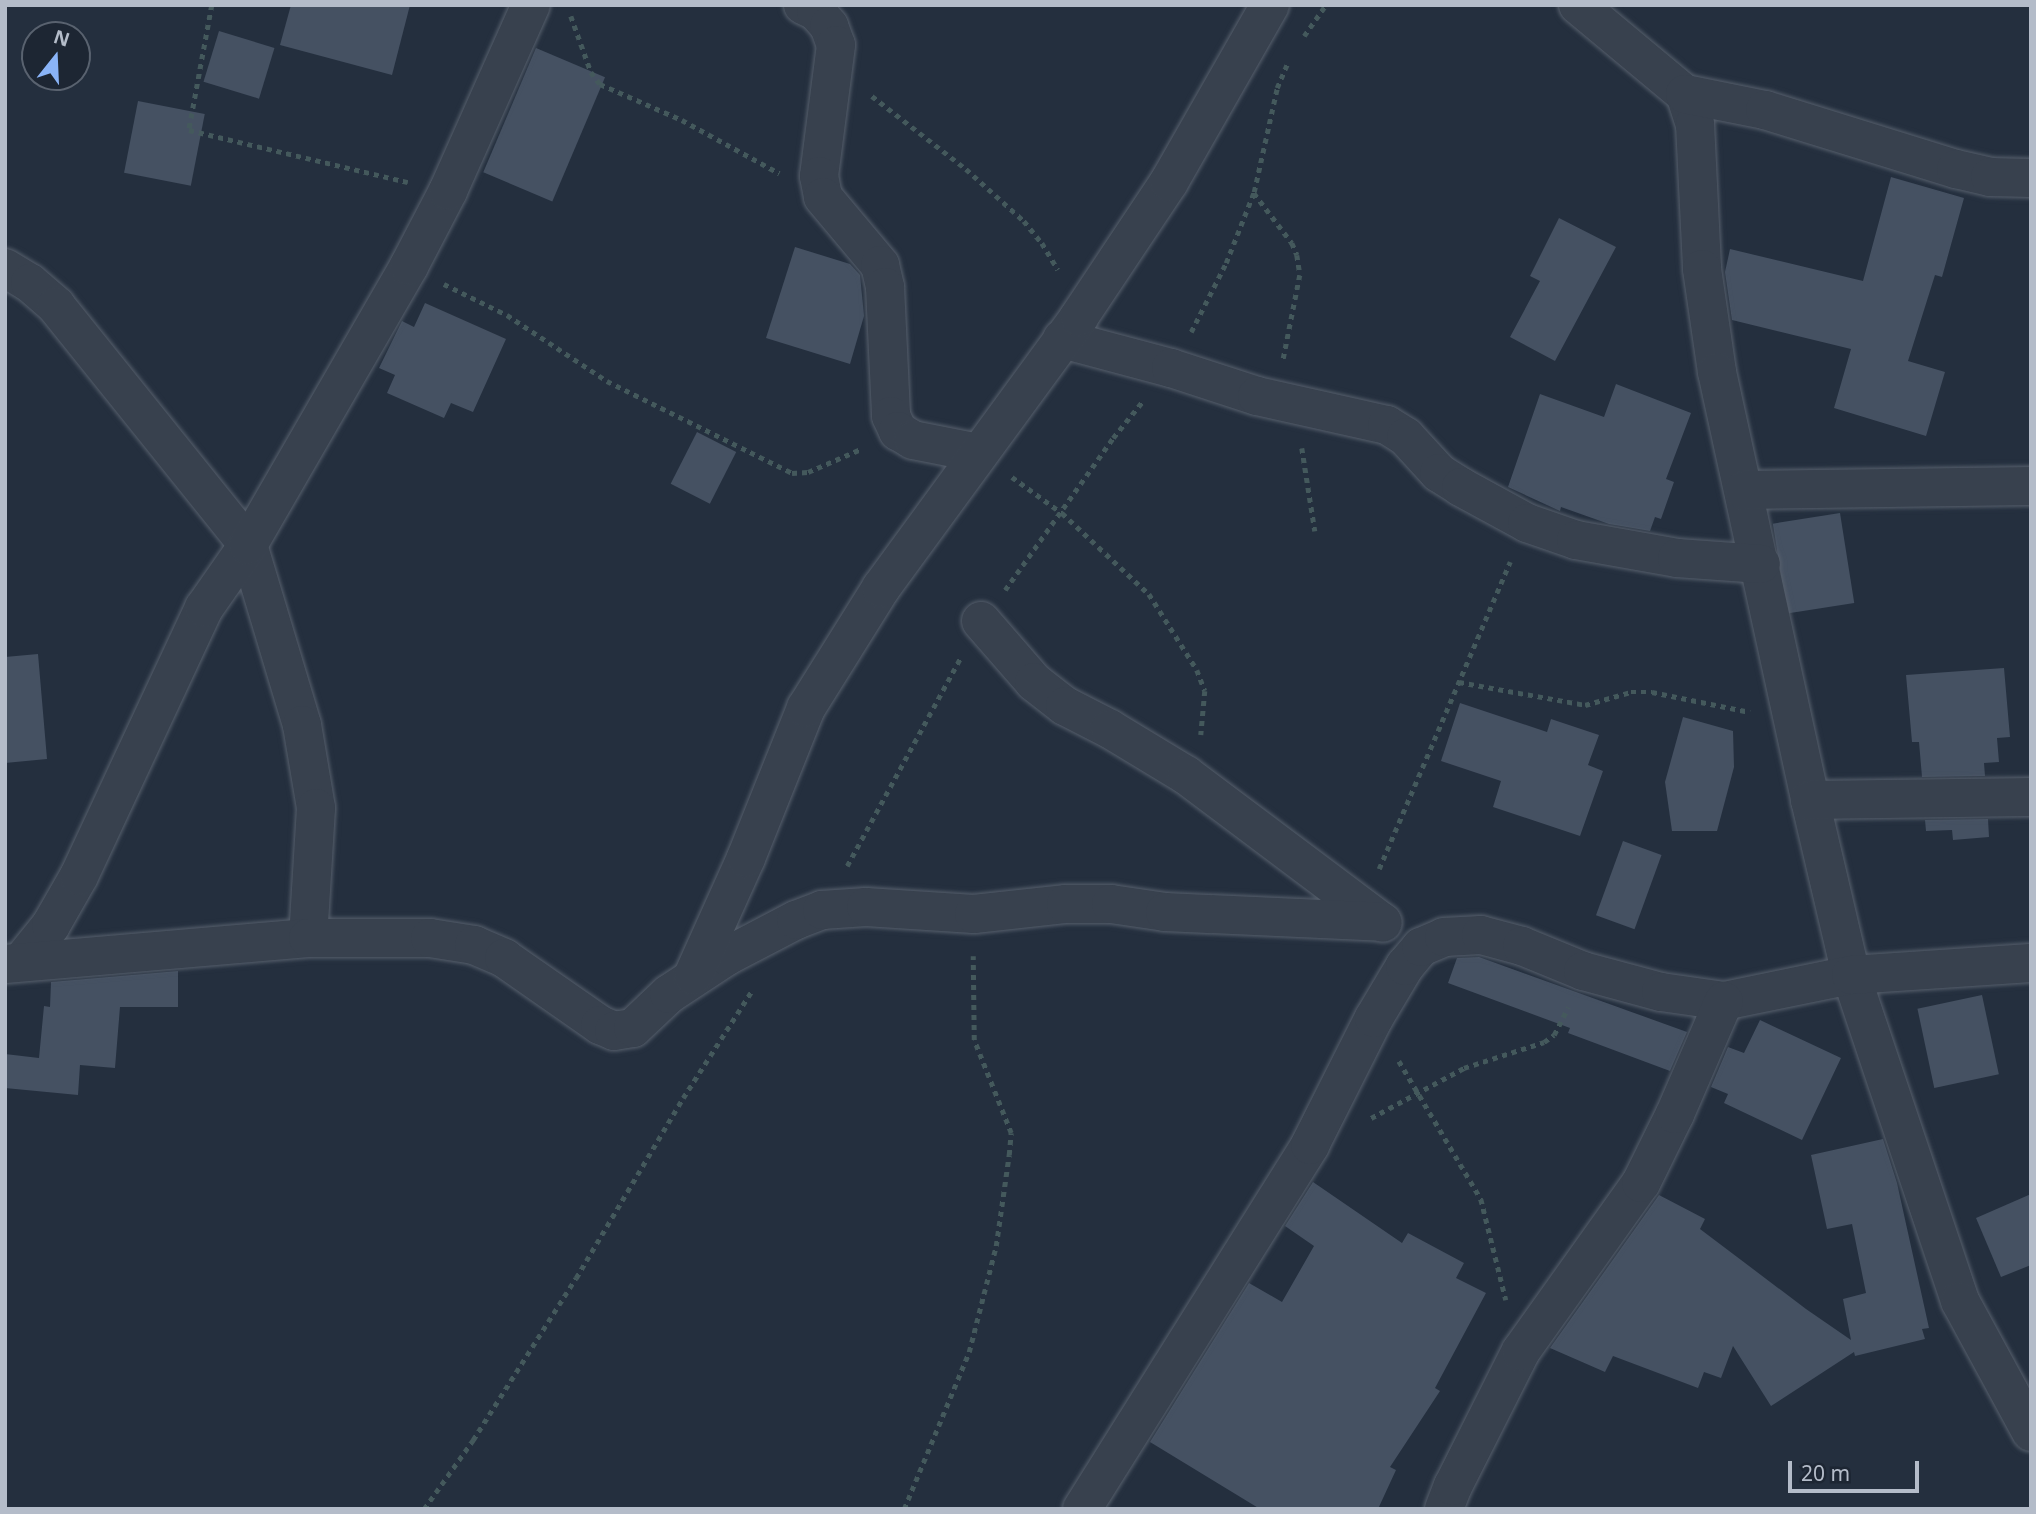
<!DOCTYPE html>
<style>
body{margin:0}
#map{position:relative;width:2036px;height:1514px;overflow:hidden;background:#242f3e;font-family:"Noto Sans",sans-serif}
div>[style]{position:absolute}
.building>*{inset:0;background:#455162;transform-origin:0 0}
.path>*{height:4.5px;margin-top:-2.25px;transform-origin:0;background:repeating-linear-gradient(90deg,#44595c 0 5px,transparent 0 10px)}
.roads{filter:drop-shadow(0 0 2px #565f6c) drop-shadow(0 0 2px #565f6c)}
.street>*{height:38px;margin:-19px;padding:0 19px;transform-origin:19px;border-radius:19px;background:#38414e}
span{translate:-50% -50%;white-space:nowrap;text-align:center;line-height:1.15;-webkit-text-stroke:6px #1d2633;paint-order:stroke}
.frame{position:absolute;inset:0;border:7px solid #b4bcc9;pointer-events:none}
.north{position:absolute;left:21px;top:21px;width:70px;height:70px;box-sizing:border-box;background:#1d2633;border:2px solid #59626f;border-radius:50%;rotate:18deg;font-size:19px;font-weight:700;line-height:28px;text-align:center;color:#b4bcc9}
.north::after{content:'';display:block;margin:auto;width:24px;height:32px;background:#8ab4f8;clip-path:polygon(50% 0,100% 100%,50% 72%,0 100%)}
.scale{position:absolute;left:1788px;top:1461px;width:131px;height:32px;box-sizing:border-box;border:4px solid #b4bcc9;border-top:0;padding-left:9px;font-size:21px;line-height:24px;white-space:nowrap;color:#b4bcc9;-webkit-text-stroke:5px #1d2633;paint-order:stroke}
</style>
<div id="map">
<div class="building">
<div style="clip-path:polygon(291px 5px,410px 5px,392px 75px,280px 45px)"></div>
<div style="left:219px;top:31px;width:58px;height:53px;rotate:17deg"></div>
<div style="left:536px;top:48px;width:75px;height:135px;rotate:23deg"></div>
<div style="left:138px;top:101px;width:68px;height:73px;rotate:11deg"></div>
<div style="clip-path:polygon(1891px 177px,1964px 198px,1942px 277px,1935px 275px,1908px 361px,1945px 372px,1926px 436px,1834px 408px,1851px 349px,1732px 320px,1725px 272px,1730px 249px,1863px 281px)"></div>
<div style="clip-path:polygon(1559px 218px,1616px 247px,1555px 361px,1510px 337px,1540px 281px,1530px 276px)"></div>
<div style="clip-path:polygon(795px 247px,850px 264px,860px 275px,864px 316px,850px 364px,766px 338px)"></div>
<div style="clip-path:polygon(425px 303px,506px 339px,473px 412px,451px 403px,444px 418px,387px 393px,395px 375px,379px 368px,402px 321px,414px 327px)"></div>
<div style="clip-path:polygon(1616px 384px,1691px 413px,1666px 479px,1674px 482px,1661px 519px,1655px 517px,1650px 531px,1609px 524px,1561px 507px,1560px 511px,1508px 487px,1540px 394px,1604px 417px)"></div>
<div style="left:697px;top:432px;width:44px;height:58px;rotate:27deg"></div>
<div style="left:1840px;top:513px;width:91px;height:68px;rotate:81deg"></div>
<div style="clip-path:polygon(38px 654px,47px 759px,5px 763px,5px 657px)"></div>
<div style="clip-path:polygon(2004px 668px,2010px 737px,1997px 738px,1999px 762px,1984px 763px,1985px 776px,1922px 777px,1919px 742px,1912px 742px,1906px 675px)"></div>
<div style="clip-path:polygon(1460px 703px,1547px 732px,1551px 719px,1599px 735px,1588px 765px,1603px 771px,1580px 836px,1493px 807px,1501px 781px,1441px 761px)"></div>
<div style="clip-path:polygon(1683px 717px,1733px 731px,1734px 767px,1717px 831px,1672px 831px,1665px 782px)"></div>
<div style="clip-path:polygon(1988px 819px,1989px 837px,1953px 840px,1952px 830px,1926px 831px,1925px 820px)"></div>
<div style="left:1623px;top:841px;width:41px;height:79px;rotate:20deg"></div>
<div style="clip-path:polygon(1479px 957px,1687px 1032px,1670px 1071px,1568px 1033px,1570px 1028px,1448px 983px,1457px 958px)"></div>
<div style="clip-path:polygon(178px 971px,178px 1007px,120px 1007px,115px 1068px,80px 1065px,78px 1095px,5px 1088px,5px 1054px,39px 1058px,44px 1006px,50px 1007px,51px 982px)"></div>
<div style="left:1982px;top:995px;width:81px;height:66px;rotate:78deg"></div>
<div style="clip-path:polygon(1760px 1020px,1841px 1058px,1802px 1140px,1724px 1103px,1728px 1094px,1711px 1087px,1728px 1047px,1744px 1053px)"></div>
<div style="clip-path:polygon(1883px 1139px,1897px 1183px,1929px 1328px,1922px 1329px,1925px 1339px,1855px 1356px,1854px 1352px,1771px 1406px,1733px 1346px,1721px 1378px,1704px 1372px,1698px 1388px,1613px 1356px,1605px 1372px,1550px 1348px,1659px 1195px,1705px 1219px,1700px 1229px,1806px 1309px,1851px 1340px,1843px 1299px,1866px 1293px,1852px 1224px,1827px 1229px,1811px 1155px)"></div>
<div style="clip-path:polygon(1313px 1182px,1402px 1243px,1408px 1233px,1464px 1263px,1456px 1278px,1486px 1293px,1435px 1388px,1440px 1391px,1390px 1467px,1396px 1470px,1378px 1509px,1260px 1509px,1150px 1442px,1249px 1283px,1282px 1302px,1314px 1246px,1285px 1226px)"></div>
<div style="clip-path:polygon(2031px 1194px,2031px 1265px,2001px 1277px,1976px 1218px)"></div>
</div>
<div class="path">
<div style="left:212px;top:5px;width:127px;rotate:100.4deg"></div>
<div style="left:189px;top:130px;width:225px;rotate:13.4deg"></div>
<div style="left:571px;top:16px;width:59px;rotate:70.3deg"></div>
<div style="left:591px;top:72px;width:15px;rotate:53deg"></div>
<div style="left:600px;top:84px;width:90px;rotate:23.7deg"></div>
<div style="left:682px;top:120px;width:111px;rotate:28.7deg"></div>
<div style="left:1304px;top:36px;width:38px;rotate:-55deg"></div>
<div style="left:872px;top:96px;width:119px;rotate:37.8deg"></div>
<div style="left:966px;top:169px;width:78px;rotate:41.9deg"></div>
<div style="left:1024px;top:221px;width:28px;rotate:51deg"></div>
<div style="left:1042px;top:243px;width:31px;rotate:59deg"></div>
<div style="left:1254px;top:193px;width:63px;rotate:52.8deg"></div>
<div style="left:1292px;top:243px;width:13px;rotate:67deg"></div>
<div style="left:1297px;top:255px;width:20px;rotate:81deg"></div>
<div style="left:1300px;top:275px;width:88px;rotate:101.2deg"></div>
<div style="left:444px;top:284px;width:70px;rotate:26.2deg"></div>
<div style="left:507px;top:315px;width:120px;rotate:33.4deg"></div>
<div style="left:607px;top:381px;width:207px;rotate:26.4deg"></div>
<div style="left:792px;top:473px;width:16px;rotate:-4deg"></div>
<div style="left:808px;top:472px;width:58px;rotate:-23.5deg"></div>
<div style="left:1191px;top:332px;width:77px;rotate:-63.1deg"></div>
<div style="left:1226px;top:263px;width:76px;rotate:-68.5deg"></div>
<div style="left:1254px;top:192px;width:107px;rotate:-77.5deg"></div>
<div style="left:1277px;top:88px;width:25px;rotate:-67deg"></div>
<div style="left:1302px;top:448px;width:84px;rotate:81.1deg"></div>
<div style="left:1012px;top:477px;width:62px;rotate:35.8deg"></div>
<div style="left:1062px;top:513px;width:119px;rotate:43deg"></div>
<div style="left:1149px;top:594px;width:90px;rotate:57.7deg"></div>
<div style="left:1197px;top:670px;width:22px;rotate:69deg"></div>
<div style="left:1205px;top:691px;width:44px;rotate:95.2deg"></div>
<div style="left:1005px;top:590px;width:186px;rotate:-54.6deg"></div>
<div style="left:1113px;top:438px;width:46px;rotate:-51.1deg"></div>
<div style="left:1459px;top:682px;width:128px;rotate:10.3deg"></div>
<div style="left:1585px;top:705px;width:48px;rotate:-15.8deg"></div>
<div style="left:1631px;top:692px;width:21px"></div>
<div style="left:1652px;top:692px;width:100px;rotate:11.5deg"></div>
<div style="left:847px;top:866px;width:236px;rotate:-61.4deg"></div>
<div style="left:1379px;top:869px;width:334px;rotate:-66.9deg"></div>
<div style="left:1399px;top:1061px;width:161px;rotate:59.3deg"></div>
<div style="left:1481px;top:1199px;width:104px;rotate:76.1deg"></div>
<div style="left:1371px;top:1118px;width:106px;rotate:-28.3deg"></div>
<div style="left:1464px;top:1068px;width:84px;rotate:-18deg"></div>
<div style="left:1544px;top:1042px;width:12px;rotate:-35deg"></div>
<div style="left:1554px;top:1035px;width:31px;rotate:-63deg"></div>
<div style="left:424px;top:1509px;width:85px;rotate:-54.6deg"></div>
<div style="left:473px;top:1440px;width:192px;rotate:-57.6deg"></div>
<div style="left:576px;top:1278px;width:209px;rotate:-59.3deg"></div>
<div style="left:683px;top:1098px;width:126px;rotate:-57.3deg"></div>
<div style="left:904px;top:1509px;width:170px;rotate:-67.5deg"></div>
<div style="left:969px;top:1352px;width:109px;rotate:-75.7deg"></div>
<div style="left:996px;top:1246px;width:92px;rotate:-81.9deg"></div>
<div style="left:1009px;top:1155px;width:22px;rotate:-85deg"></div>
<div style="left:1011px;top:1133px;width:100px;rotate:-111.7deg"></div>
<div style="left:974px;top:1040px;width:84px;rotate:-90.7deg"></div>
</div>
<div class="roads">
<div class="street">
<div style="left:803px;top:5px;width:14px;rotate:25deg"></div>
<div style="left:816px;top:11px;width:20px;rotate:49deg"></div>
<div style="left:829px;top:26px;width:20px;rotate:70deg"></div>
<div style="left:836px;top:45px;width:132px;rotate:97.4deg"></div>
<div style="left:819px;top:176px;width:21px;rotate:79deg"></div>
<div style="left:823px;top:197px;width:89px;rotate:50deg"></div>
<div style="left:880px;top:265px;width:23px;rotate:77deg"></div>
<div style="left:885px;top:287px;width:129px;rotate:87.3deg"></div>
<div style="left:891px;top:416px;width:17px;rotate:65deg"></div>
<div style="left:898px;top:431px;width:17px;rotate:31deg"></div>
<div style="left:913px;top:440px;width:67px;rotate:11.1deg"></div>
<div style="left:1578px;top:5px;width:139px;rotate:39.8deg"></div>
<div style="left:1685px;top:94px;width:32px;rotate:72deg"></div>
<div style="left:1695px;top:124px;width:145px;rotate:87.2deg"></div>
<div style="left:1702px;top:269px;width:104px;rotate:81.7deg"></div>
<div style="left:1717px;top:372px;width:438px;rotate:77.7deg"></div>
<div style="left:1810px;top:800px;width:180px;rotate:76.8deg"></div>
<div style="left:1851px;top:975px;width:344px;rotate:71.5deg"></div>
<div style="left:1960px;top:1301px;width:149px;rotate:61.5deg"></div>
<div style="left:1685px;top:94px;width:82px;rotate:11.3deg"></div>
<div style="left:1765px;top:110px;width:200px;rotate:17.2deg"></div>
<div style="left:1956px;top:169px;width:35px;rotate:13deg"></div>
<div style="left:1990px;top:177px;width:41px;rotate:1.4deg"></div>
<div style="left:5px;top:268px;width:29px;rotate:31deg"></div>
<div style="left:30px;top:283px;width:35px;rotate:41deg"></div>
<div style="left:56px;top:306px;width:307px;rotate:51.2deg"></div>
<div style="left:248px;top:545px;width:188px;rotate:73.3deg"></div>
<div style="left:302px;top:725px;width:84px;rotate:80.4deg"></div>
<div style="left:316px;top:808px;width:130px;rotate:93.5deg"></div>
<div style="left:1062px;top:339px;width:113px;rotate:14.9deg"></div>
<div style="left:1171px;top:368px;width:90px;rotate:18deg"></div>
<div style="left:1257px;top:396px;width:133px;rotate:12.6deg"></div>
<div style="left:1387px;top:425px;width:22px;rotate:32deg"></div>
<div style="left:1406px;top:437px;width:49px;rotate:47.5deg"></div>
<div style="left:1439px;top:473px;width:26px;rotate:32deg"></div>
<div style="left:1461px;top:487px;width:75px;rotate:28.6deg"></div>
<div style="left:1527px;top:523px;width:52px;rotate:19.1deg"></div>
<div style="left:1576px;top:540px;width:103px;rotate:10.1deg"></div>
<div style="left:1677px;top:558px;width:84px;rotate:4.1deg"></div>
<div style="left:1744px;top:490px;width:287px;rotate:-0.8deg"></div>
<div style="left:981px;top:621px;width:81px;rotate:49deg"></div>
<div style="left:1034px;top:682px;width:39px;rotate:38deg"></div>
<div style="left:1065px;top:706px;width:51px;rotate:27.1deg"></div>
<div style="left:1110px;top:729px;width:89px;rotate:31.2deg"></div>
<div style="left:1186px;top:775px;width:246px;rotate:36.9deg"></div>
<div style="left:1810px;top:800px;width:221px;rotate:-0.8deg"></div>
<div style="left:22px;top:961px;width:46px;rotate:-51.1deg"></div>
<div style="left:51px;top:925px;width:56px;rotate:-60.3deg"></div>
<div style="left:79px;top:876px;width:296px;rotate:-65deg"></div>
<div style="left:204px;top:608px;width:77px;rotate:-55.1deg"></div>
<div style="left:248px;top:545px;width:322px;rotate:-60deg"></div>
<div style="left:409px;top:266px;width:85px;rotate:-62.5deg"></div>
<div style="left:448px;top:191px;width:204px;rotate:-66deg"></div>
<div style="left:5px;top:964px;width:304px;rotate:-4.9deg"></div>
<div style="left:308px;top:938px;width:122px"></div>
<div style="left:430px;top:938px;width:45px;rotate:9deg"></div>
<div style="left:474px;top:945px;width:33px;rotate:23deg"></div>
<div style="left:504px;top:958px;width:117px;rotate:34.9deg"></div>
<div style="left:600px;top:1025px;width:15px;rotate:23deg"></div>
<div style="left:614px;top:1031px;width:19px;rotate:-9deg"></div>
<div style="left:633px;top:1028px;width:50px;rotate:-43.4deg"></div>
<div style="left:669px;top:994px;width:69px;rotate:-33.2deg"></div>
<div style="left:727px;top:956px;width:78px;rotate:-27.6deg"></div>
<div style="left:796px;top:920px;width:28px;rotate:-21deg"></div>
<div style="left:822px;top:910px;width:44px;rotate:-3.9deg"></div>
<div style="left:866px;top:907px;width:108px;rotate:3.7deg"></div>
<div style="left:974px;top:914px;width:93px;rotate:-6.2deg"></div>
<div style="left:1066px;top:904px;width:45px"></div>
<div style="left:1111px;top:904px;width:55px;rotate:8.4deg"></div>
<div style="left:1165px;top:912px;width:217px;rotate:2.6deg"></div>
<div style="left:693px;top:976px;width:129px;rotate:-65.8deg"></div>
<div style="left:746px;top:858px;width:162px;rotate:-68.2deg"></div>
<div style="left:806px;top:708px;width:142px;rotate:-58deg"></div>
<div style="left:881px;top:588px;width:336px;rotate:-53.8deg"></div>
<div style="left:1079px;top:317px;width:162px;rotate:-56.3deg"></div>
<div style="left:1169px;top:182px;width:204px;rotate:-60.3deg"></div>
<div style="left:1082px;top:1509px;width:430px;rotate:-57.9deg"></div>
<div style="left:1310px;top:1145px;width:142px;rotate:-63.3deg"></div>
<div style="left:1374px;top:1018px;width:61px;rotate:-59.2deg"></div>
<div style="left:1405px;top:966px;width:25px;rotate:-50deg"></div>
<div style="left:1421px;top:947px;width:25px;rotate:-23deg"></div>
<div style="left:1444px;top:937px;width:37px;rotate:-3deg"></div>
<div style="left:1481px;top:935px;width:42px;rotate:15deg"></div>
<div style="left:1522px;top:946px;width:66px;rotate:22.3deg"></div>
<div style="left:1583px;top:971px;width:81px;rotate:15.1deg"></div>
<div style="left:1661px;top:992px;width:64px;rotate:8.1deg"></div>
<div style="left:1724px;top:1001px;width:130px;rotate:-11.6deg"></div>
<div style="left:1851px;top:975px;width:180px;rotate:-3.8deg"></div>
<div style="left:1444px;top:1509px;width:25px;rotate:-69deg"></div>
<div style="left:1453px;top:1486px;width:151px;rotate:-63.3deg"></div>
<div style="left:1521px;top:1351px;width:206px;rotate:-54.5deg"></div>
<div style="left:1641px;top:1183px;width:77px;rotate:-63.8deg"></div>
<div style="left:1675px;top:1114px;width:123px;rotate:-66.6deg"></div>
</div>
</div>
<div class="frame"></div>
<div class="north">N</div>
<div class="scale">20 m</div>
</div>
